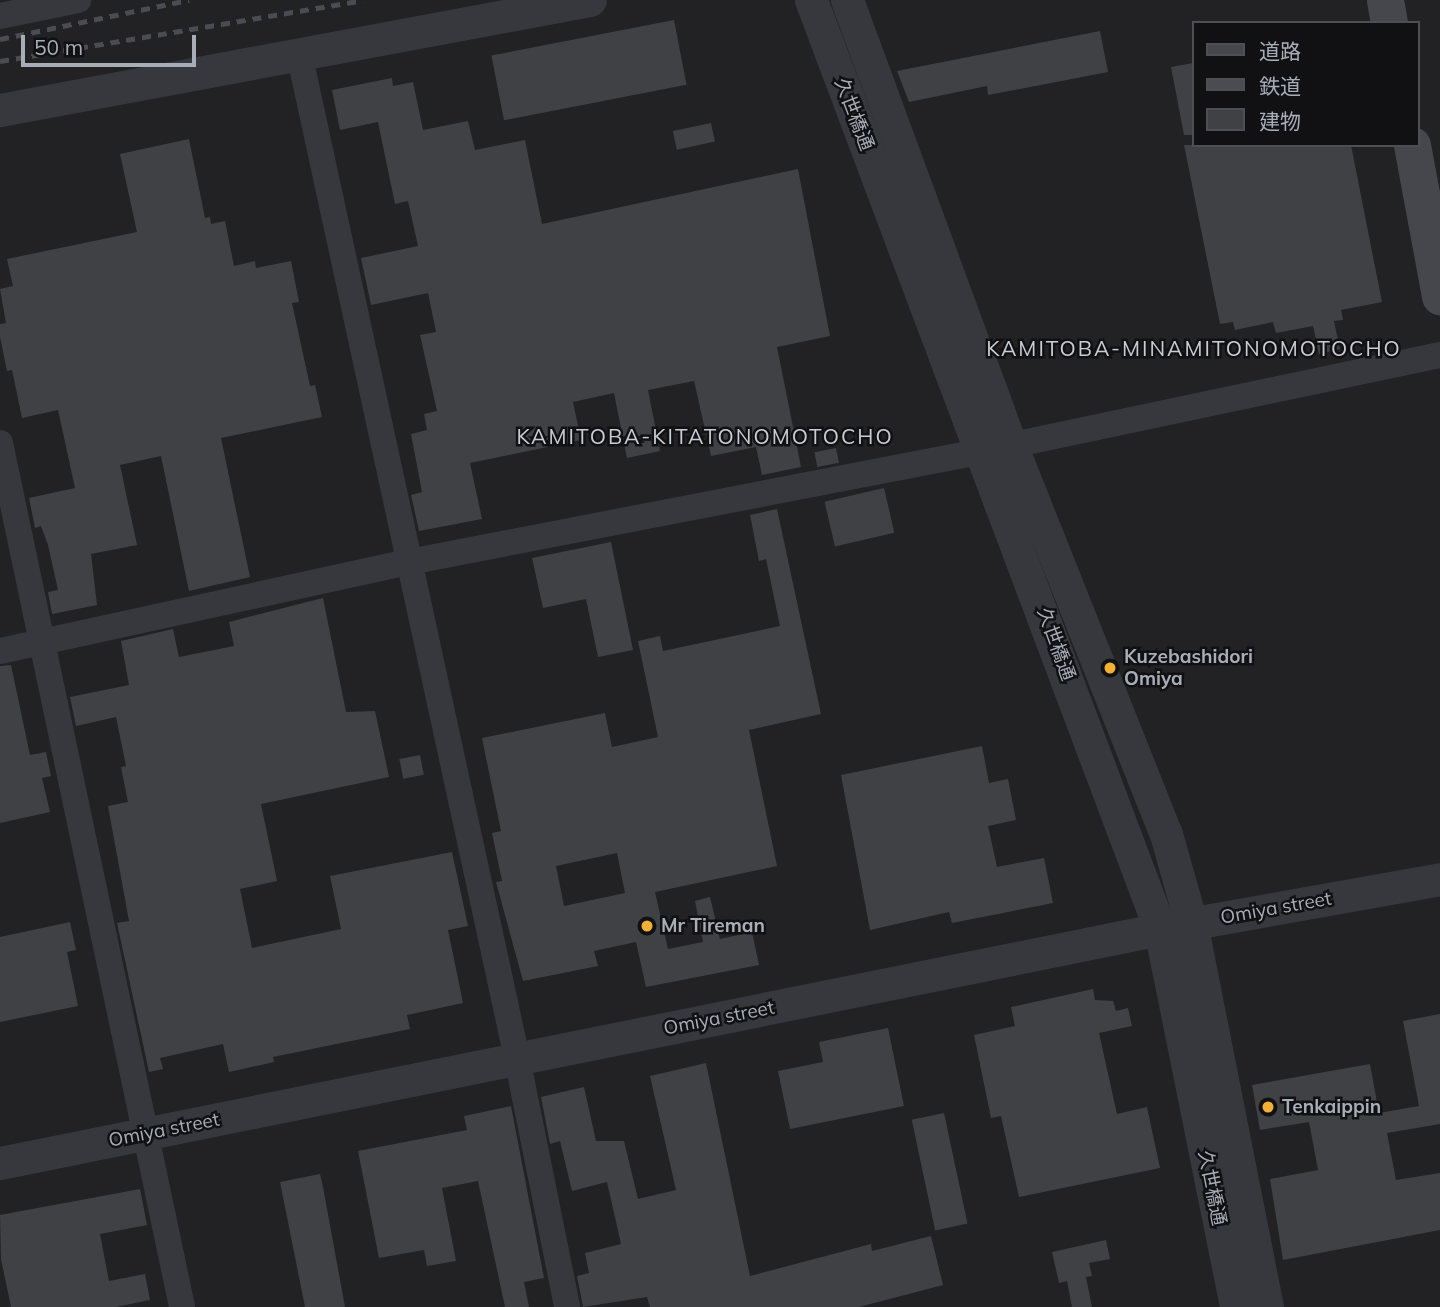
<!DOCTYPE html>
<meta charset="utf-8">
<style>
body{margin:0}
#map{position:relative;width:1440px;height:1307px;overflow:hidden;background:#161618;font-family:Mulish,"Noto Sans JP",sans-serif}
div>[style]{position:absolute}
.built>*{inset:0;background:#222225}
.building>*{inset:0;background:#404145;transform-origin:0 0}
.minor>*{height:26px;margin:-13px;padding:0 13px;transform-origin:13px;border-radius:13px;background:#37383d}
.tertiary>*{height:33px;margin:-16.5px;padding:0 16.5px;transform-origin:16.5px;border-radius:16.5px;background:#37383d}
.secondary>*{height:37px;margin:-18.5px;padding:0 18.5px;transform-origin:18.5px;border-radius:18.5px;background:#45474d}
.rail>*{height:5px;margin-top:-2.5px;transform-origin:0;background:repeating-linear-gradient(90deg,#4a4c52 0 9px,transparent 0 16px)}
.dots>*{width:19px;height:19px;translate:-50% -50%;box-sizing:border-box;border:4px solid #111113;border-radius:50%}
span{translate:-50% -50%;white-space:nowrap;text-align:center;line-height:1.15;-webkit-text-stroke:5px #111113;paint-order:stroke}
.street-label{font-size:19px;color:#a8adb8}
.poi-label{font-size:19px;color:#a8adb8;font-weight:700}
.left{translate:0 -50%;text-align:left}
.neighbourhood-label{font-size:21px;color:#c9ccd4;letter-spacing:2px}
.legend{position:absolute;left:1192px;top:21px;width:228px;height:126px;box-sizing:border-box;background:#111113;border:2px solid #4d4f55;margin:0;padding:9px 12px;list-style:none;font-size:21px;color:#a8adb8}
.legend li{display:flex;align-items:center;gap:14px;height:35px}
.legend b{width:35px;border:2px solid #4d4f55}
.scale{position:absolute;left:21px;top:35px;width:175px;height:32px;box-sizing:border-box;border:4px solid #a8adb8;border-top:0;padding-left:9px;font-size:21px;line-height:24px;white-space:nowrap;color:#a8adb8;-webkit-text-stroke:5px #111113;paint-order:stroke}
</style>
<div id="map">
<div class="built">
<div style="clip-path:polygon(evenodd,0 0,1440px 0,1440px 1307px,0 1307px,0 0,1193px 23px,1417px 23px,1417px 145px,1193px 145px,1193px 23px)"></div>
</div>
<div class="building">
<div style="left:674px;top:20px;width:66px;height:186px;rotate:79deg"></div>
<div style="clip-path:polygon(1100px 31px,1108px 72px,988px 95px,987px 86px,909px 102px,897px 71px)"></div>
<div style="clip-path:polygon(1193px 63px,1193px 135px,1184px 135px,1171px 67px)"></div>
<div style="clip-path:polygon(392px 78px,393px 86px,413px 82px,423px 130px,468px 121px,475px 150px,525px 140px,542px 224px,798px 169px,830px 336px,777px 347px,801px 467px,762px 475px,756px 447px,711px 456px,694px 381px,648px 390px,660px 451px,627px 458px,614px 393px,573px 402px,581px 440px,470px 463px,482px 519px,419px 531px,411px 495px,422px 492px,411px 434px,427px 430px,424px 414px,437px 411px,420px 335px,436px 332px,428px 293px,371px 305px,361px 258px,418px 246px,408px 201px,395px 204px,378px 122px,340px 130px,332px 90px)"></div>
<div style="left:711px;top:123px;width:19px;height:39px;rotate:78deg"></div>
<div style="clip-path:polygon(189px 139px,205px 218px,210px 217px,211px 224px,225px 221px,234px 266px,255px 261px,256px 268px,291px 261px,299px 302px,292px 303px,310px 386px,315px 385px,322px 417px,221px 438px,250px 577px,189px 591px,161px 456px,120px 465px,137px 545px,91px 554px,97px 605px,52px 614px,48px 592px,58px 590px,48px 545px,41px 526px,35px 528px,29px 498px,75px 488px,58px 410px,22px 418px,12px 370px,7px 371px,0 337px,0 324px,6px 323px,0 289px,13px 286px,7px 259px,137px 232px,120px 154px)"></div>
<div style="clip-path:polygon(1184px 145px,1351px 145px,1382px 302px,1341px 310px,1343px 320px,1334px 321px,1340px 349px,1319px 354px,1313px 326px,1276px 333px,1273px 322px,1235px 330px,1233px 322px,1220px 324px)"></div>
<div style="left:836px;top:448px;width:15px;height:22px;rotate:79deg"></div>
<div style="left:884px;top:488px;width:46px;height:61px;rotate:77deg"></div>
<div style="clip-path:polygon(evenodd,777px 509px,821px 714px,749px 730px,777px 866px,655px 892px,668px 949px,703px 942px,695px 901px,710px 897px,720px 939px,752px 932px,759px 965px,646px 987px,636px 942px,594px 951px,598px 966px,523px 981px,496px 882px,502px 881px,492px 833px,501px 831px,482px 738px,605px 713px,612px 747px,658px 737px,638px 641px,660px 636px,663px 651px,780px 626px,766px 559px,759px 561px,750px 515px,777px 509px,617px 853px,625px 893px,564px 906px,556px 866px,617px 853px)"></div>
<div style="clip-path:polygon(611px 542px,633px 650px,598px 657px,586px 599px,543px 608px,532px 558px)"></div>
<div style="clip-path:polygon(323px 598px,346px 712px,375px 711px,389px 777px,261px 804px,277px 881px,240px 889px,252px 948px,341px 929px,330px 876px,452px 852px,468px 926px,448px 930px,463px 1003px,407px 1015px,410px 1029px,273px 1057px,274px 1062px,229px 1072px,223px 1044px,160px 1058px,163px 1069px,149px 1072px,117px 923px,129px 921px,108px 806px,128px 802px,121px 767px,126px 766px,116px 717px,76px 726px,70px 697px,129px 685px,121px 641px,173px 629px,179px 657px,234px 646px,229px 622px)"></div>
<div style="clip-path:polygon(11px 665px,30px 755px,46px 752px,51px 776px,42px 778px,50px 812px,0 823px,0 666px)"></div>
<div style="clip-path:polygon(982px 746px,989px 783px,1008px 779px,1016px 820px,988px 826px,997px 867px,1044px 858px,1053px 903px,952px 923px,949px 912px,870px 930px,841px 775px)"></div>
<div style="left:420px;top:755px;width:20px;height:21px;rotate:79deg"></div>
<div style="clip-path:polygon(70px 922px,76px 950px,67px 952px,78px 1006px,0 1022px,0 937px)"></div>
<div style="clip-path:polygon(1093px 989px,1095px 1000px,1113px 1001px,1116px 1011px,1128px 1008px,1132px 1026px,1099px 1033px,1117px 1114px,1147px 1107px,1160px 1168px,1019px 1197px,1001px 1116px,991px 1118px,974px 1035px,1015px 1026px,1011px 1007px)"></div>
<div style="clip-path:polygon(1440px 1014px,1440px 1124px,1387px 1133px,1396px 1180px,1440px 1173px,1440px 1230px,1283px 1260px,1270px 1179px,1318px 1170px,1309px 1122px,1260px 1130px,1252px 1085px,1370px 1064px,1379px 1113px,1419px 1106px,1403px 1021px)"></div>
<div style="clip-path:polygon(888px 1028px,904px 1106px,790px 1129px,778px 1071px,823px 1062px,819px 1042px)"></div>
<div style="clip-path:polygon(706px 1063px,750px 1276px,871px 1244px,872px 1251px,931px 1236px,943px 1285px,859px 1307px,650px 1307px,647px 1297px,583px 1307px,577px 1276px,589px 1273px,585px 1253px,621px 1244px,607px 1182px,572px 1191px,560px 1141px,550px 1144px,541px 1097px,584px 1087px,596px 1141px,624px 1141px,638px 1199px,676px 1190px,650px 1076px)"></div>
<div style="clip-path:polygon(511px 1106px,544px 1278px,524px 1282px,529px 1307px,505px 1307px,478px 1181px,442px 1188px,456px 1261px,427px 1266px,424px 1250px,379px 1258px,358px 1151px,467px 1130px,464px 1116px)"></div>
<div style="left:944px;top:1113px;width:113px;height:33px;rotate:78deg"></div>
<div style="clip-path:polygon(320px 1174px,323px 1187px,345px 1307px,305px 1307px,280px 1182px)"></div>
<div style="clip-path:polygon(140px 1189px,147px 1225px,100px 1234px,109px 1281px,145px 1274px,150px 1300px,116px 1307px,11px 1307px,1px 1259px,0 1215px)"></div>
<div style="clip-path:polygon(1106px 1240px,1110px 1259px,1089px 1263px,1092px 1276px,1086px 1277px,1092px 1307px,1072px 1307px,1067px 1281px,1059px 1283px,1052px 1252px)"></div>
</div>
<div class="minor">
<div style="left:0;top:16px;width:80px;rotate:-11.6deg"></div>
<div style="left:299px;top:53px;width:1028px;rotate:77.76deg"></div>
<div style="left:517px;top:1058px;width:254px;rotate:78.6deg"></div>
<div style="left:0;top:443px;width:883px;rotate:78.1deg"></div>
<div style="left:0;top:651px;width:419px;rotate:-12.3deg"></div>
<div style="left:409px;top:562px;width:586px;rotate:-10.93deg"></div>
<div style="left:984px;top:451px;width:466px;rotate:-11.9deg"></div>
</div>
<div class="tertiary">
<div style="left:811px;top:0;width:992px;rotate:69.41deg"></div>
<div style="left:1160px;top:929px;width:386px;rotate:78.6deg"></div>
<div style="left:847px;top:0;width:474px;rotate:69.8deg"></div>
<div style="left:1011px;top:445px;width:419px;rotate:68.3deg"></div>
<div style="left:1166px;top:834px;width:92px;rotate:74.3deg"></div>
<div style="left:1191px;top:923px;width:391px;rotate:78.8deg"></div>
<div style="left:0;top:110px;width:600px;rotate:-10.56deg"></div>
<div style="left:0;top:1163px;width:1183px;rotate:-11.4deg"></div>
<div style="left:1160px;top:929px;width:284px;rotate:-10.1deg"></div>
</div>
<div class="secondary">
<div style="left:1385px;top:0;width:23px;rotate:80deg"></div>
<div style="left:1412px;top:145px;width:154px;rotate:79.5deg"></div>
</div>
<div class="rail">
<div style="left:0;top:39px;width:193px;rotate:-11.7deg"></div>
<div style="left:0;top:61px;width:368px;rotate:-9.5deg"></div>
</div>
<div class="dots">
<div style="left:1110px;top:668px;background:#f2b134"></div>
<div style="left:647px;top:926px;background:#f2b134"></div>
<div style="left:1268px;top:1107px;background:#f2b134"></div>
</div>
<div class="street-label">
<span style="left:854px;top:114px;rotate:69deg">久世橋通</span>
<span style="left:1056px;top:644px;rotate:70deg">久世橋通</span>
<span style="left:1276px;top:908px;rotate:-10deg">Omiya street</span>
<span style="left:719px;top:1018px;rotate:-11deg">Omiya street</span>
<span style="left:164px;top:1130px;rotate:-11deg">Omiya street</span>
<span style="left:1212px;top:1188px;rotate:79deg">久世橋通</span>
</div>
<div class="poi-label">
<span class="left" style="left:1124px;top:668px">Kuzebashidori<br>Omiya</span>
<span class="left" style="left:661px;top:926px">Mr Tireman</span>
<span class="left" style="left:1282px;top:1107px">Tenkaippin</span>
</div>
<div class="neighbourhood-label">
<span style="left:1194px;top:348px">KAMITOBA-MINAMITONOMOTOCHO</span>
<span style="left:705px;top:436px">KAMITOBA-KITATONOMOTOCHO</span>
</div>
<ul class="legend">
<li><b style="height:9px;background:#45474d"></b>道路</li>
<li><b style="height:9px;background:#4a4c52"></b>鉄道</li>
<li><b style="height:19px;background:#404145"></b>建物</li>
</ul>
<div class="scale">50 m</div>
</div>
